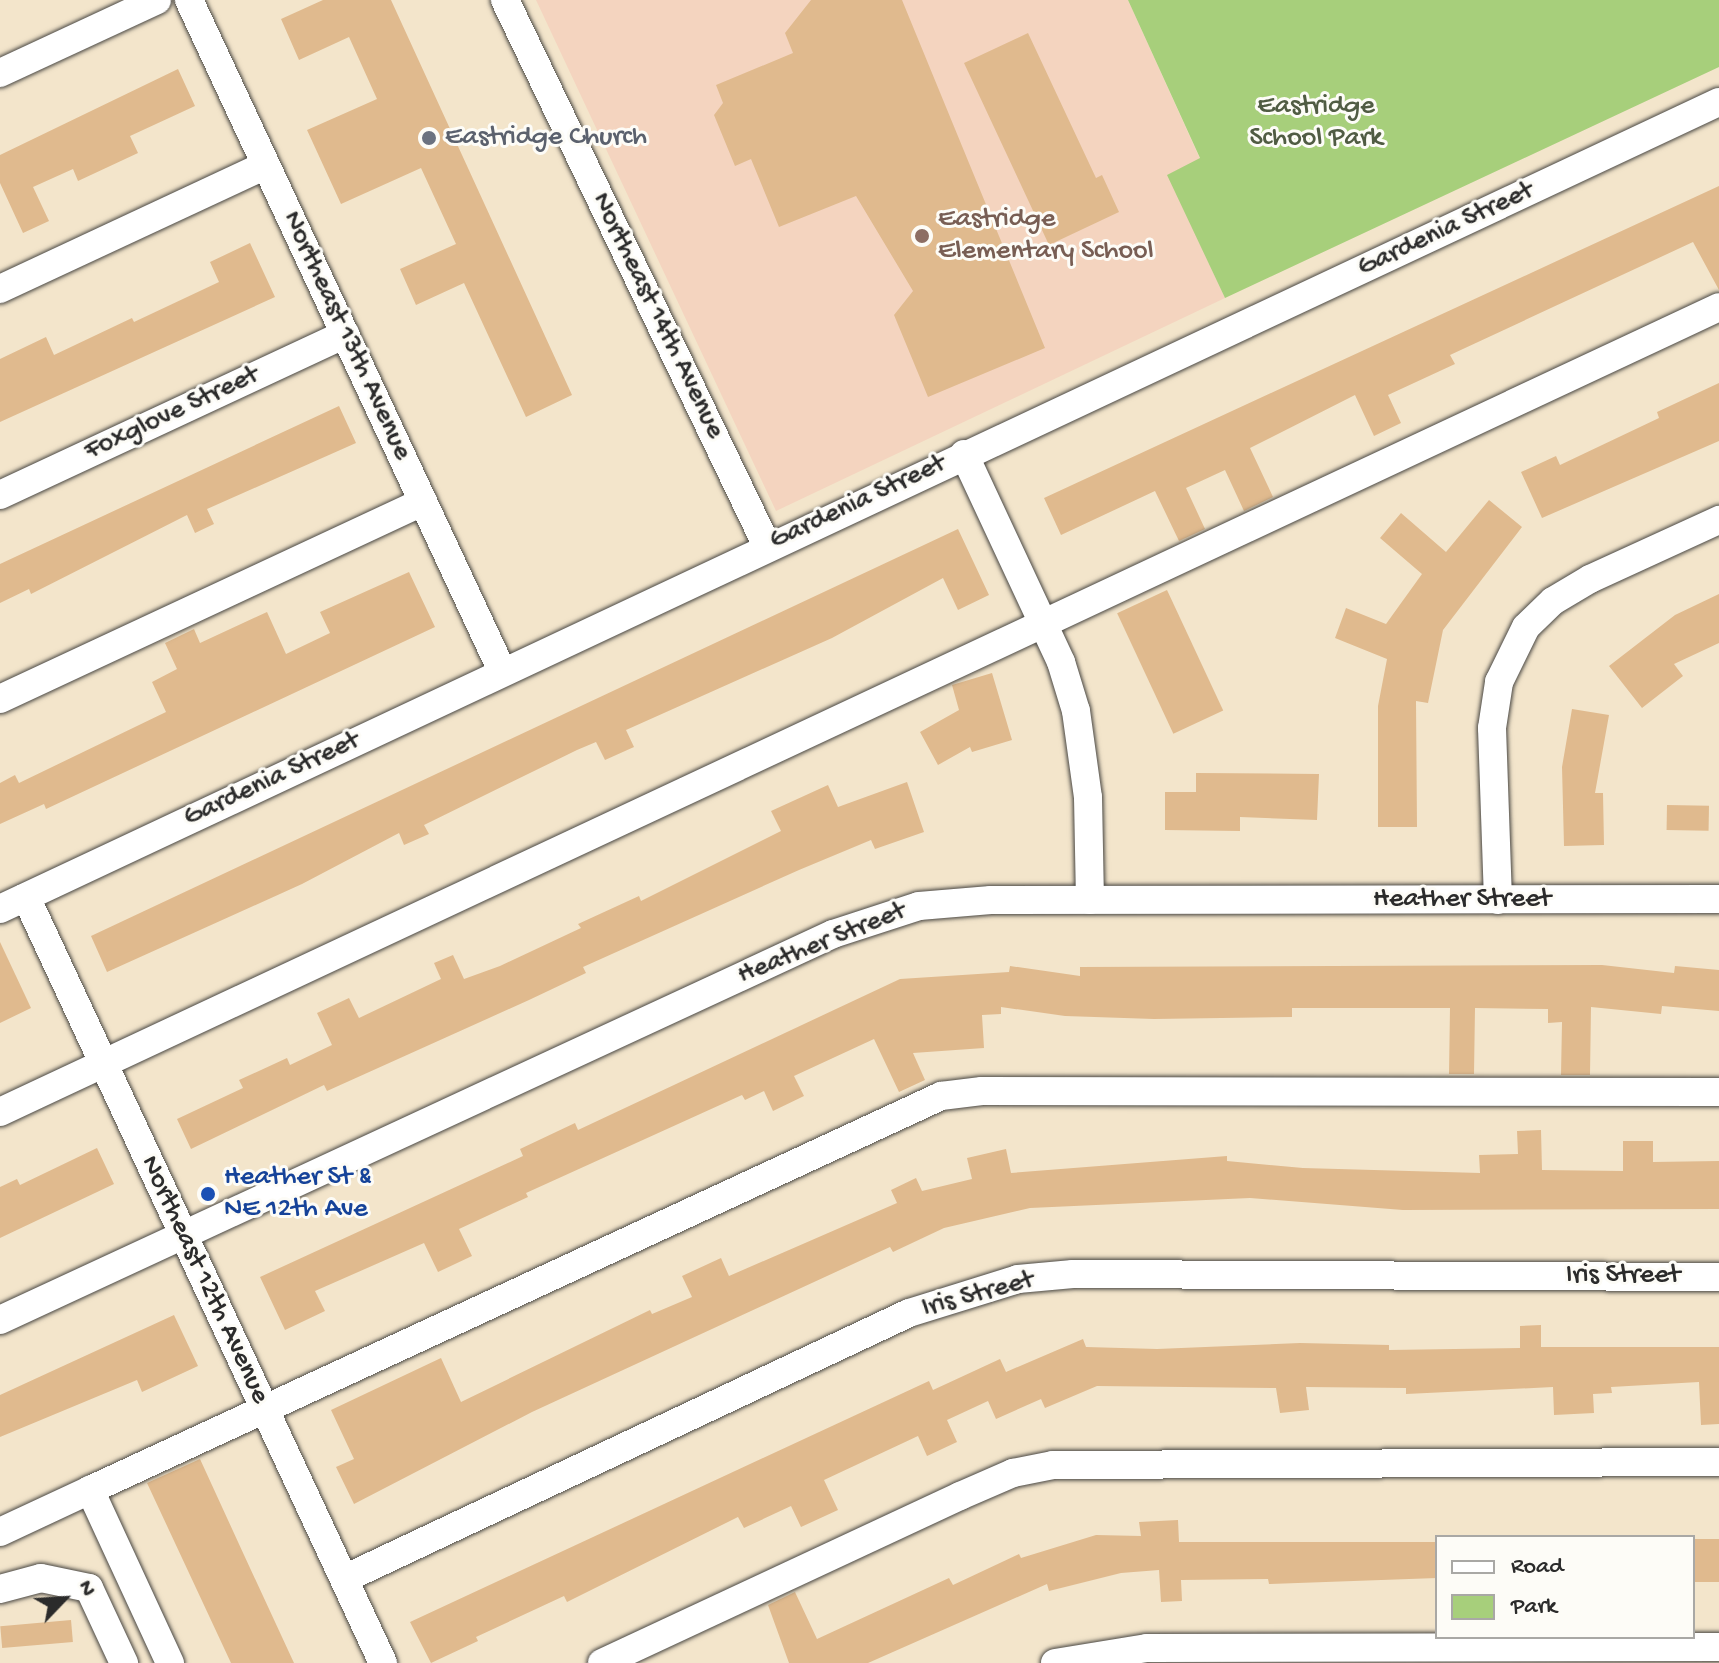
<!DOCTYPE html>
<style>
body{margin:0}
#map{position:relative;width:1719px;height:1663px;overflow:hidden;background:#f3e5cb;font-family:"Gochi Hand",sans-serif}
div>[style]{position:absolute}
.built>*{inset:0;background:#f4d4bf}
.green>*{inset:0;background:#a7cf7b}
.building>*{inset:0;background:#e0ba8e;transform-origin:0 0}
.roads{filter:drop-shadow(0 0 2px #494743) drop-shadow(0 0 2px #494743)}
.minor>*{height:28px;margin:-14px;padding:0 14px;transform-origin:14px;border-radius:14px;background:#fff}
.dots>*{width:22px;height:22px;translate:-50% -50%;box-sizing:border-box;border:4px solid #fdfcf7;border-radius:50%}
span{translate:-50% -50%;white-space:nowrap;text-align:center;line-height:1.15;-webkit-text-stroke:6px #fdfcf7;paint-order:stroke}
.park-label{font-size:28px;color:#505c43}
.worship-label{font-size:28px;color:#5b616d}
.left{translate:0 -50%;text-align:left}
.education-label{font-size:28px;color:#785e54}
.street-label{font-size:28px;color:#2b2b2b}
.transit-label{font-size:28px;color:#164399}
.legend{position:absolute;left:1435px;top:1535px;width:260px;height:104px;box-sizing:border-box;background:#fdfcf7;border:2px solid #a9a8a5;margin:0;padding:10px 14px;list-style:none;font-size:24px;color:#2b2b2b}
.legend li{display:flex;align-items:center;gap:16px;height:40px}
.legend b{width:40px;border:2px solid #a9a8a5}
.north{position:absolute;left:24px;top:1559px;width:80px;height:80px;-webkit-text-stroke:6px #fdfcf7;paint-order:stroke;rotate:65deg;font-size:22px;font-weight:700;line-height:32px;text-align:center;color:#2b2b2b}
.north::after{content:'';display:block;margin:auto;width:28px;height:36px;background:#2b2b2b;clip-path:polygon(50% 0,100% 100%,50% 72%,0 100%)}
</style>
<div id="map">
<div class="built">
<div style="clip-path:polygon(536px 0,1128px 0,1200px 159px,1168px 175px,1225px 298px,776px 511px)"></div>
</div>
<div class="green">
<div style="clip-path:polygon(1128px 0,1719px 0,1719px 67px,1225px 298px,1167px 175px,1200px 158px)"></div>
</div>
<div class="building">
<div style="clip-path:polygon(323px 0,391px 0,572px 395px,526px 417px,464px 283px,416px 305px,400px 269px,456px 244px,421px 168px,341px 204px,307px 130px,377px 99px,349px 37px,299px 60px,281px 19px)"></div>
<div style="clip-path:polygon(811px 0,902px 0,1045px 348px,928px 397px,894px 315px,913px 291px,856px 196px,779px 227px,751px 159px,735px 166px,714px 115px,723px 103px,716px 85px,793px 53px,785px 33px)"></div>
<div style="clip-path:polygon(1028px 33px,1096px 178px,1102px 175px,1119px 212px,1049px 245px,964px 63px)"></div>
<div style="clip-path:polygon(178px 69px,195px 106px,130px 136px,138px 153px,78px 181px,73px 169px,33px 187px,49px 221px,23px 233px,0 183px,0 155px)"></div>
<div style="clip-path:polygon(1719px 186px,1719px 290px,1693px 242px,1450px 355px,1455px 364px,1388px 395px,1401px 423px,1374px 436px,1355px 395px,1250px 448px,1273px 497px,1244px 511px,1225px 470px,1186px 488px,1205px 529px,1179px 541px,1155px 491px,1061px 535px,1044px 498px)"></div>
<div style="clip-path:polygon(250px 243px,275px 297px,0 422px,0 359px,46px 337px,54px 355px,132px 318px,134px 322px,219px 282px,210px 262px)"></div>
<div style="clip-path:polygon(1719px 383px,1719px 441px,1542px 518px,1521px 472px,1556px 456px,1560px 465px,1659px 418px,1657px 412px)"></div>
<div style="clip-path:polygon(339px 406px,356px 443px,207px 509px,214px 524px,195px 533px,187px 515px,31px 594px,29px 589px,0 603px,0 564px)"></div>
<div style="clip-path:polygon(1489px 500px,1522px 527px,1443px 630px,1428px 703px,1416px 701px,1417px 827px,1378px 827px,1378px 706px,1387px 659px,1335px 638px,1346px 608px,1386px 624px,1422px 574px,1380px 538px,1401px 513px,1446px 552px)"></div>
<div style="clip-path:polygon(958px 529px,989px 595px,958px 610px,943px 578px,832px 638px,626px 730px,634px 747px,605px 760px,596px 742px,577px 750px,424px 825px,429px 834px,404px 845px,399px 833px,302px 884px,107px 972px,91px 936px)"></div>
<div style="clip-path:polygon(409px 572px,435px 627px,46px 809px,44px 804px,0 824px,0 783px,15px 775px,19px 783px,166px 712px,152px 682px,177px 669px,165px 643px,194px 629px,200px 643px,267px 612px,286px 654px,330px 633px,320px 612px)"></div>
<div style="left:1167px;top:590px;width:133px;height:55px;rotate:65deg"></div>
<div style="clip-path:polygon(1719px 594px,1719px 643px,1674px 664px,1683px 676px,1642px 708px,1609px 666px,1675px 615px)"></div>
<div style="clip-path:polygon(992px 673px,1012px 740px,972px 752px,970px 747px,938px 765px,920px 732px,959px 710px,952px 685px)"></div>
<div style="clip-path:polygon(1572px 709px,1609px 715px,1595px 793px,1603px 793px,1604px 845px,1564px 846px,1562px 767px)"></div>
<div style="clip-path:polygon(1196px 773px,1319px 774px,1317px 820px,1240px 817px,1240px 831px,1165px 830px,1165px 792px,1196px 792px)"></div>
<div style="clip-path:polygon(907px 782px,924px 832px,875px 849px,871px 840px,799px 870px,583px 967px,586px 973px,529px 1000px,327px 1091px,324px 1085px,191px 1149px,177px 1119px,243px 1088px,239px 1080px,287px 1058px,290px 1065px,332px 1045px,317px 1013px,349px 998px,359px 1018px,441px 979px,434px 963px,453px 955px,464px 979px,500px 966px,581px 928px,578px 924px,639px 896px,641px 901px,781px 831px,771px 811px,828px 785px,838px 807px)"></div>
<div style="left:1667px;top:805px;width:42px;height:25px;rotate:1deg"></div>
<div style="clip-path:polygon(0 942px,31px 1008px,0 1023px)"></div>
<div style="clip-path:polygon(1602px 965px,1674px 973px,1675px 966px,1719px 970px,1719px 1011px,1662px 1006px,1661px 1014px,1591px 1007px,1590px 1075px,1561px 1075px,1562px 1022px,1548px 1023px,1548px 1009px,1475px 1008px,1474px 1074px,1449px 1074px,1450px 1008px,1292px 1008px,1292px 1017px,1154px 1019px,1065px 1016px,1001px 1007px,1001px 1014px,982px 1015px,984px 1048px,913px 1053px,925px 1080px,899px 1092px,874px 1039px,794px 1076px,804px 1096px,773px 1111px,764px 1091px,745px 1100px,742px 1095px,526px 1193px,528px 1197px,459px 1229px,472px 1256px,438px 1272px,424px 1243px,315px 1291px,325px 1311px,285px 1330px,260px 1277px,523px 1156px,520px 1149px,575px 1123px,578px 1130px,900px 979px,1009px 972px,1010px 966px,1080px 976px,1080px 967px)"></div>
<div style="clip-path:polygon(1541px 1130px,1542px 1170px,1623px 1171px,1623px 1141px,1653px 1141px,1653px 1162px,1719px 1161px,1719px 1209px,1403px 1210px,1250px 1198px,1030px 1208px,944px 1228px,893px 1252px,890px 1247px,532px 1412px,354px 1504px,336px 1467px,354px 1459px,331px 1410px,441px 1358px,461px 1402px,650px 1310px,652px 1314px,692px 1297px,682px 1276px,721px 1258px,729px 1276px,897px 1203px,891px 1190px,916px 1178px,922px 1191px,972px 1179px,967px 1158px,1006px 1149px,1011px 1173px,1227px 1156px,1227px 1161px,1303px 1168px,1480px 1173px,1479px 1155px,1518px 1154px,1517px 1131px)"></div>
<div style="clip-path:polygon(97px 1148px,114px 1184px,0 1238px,0 1187px,17px 1179px,20px 1185px)"></div>
<div style="clip-path:polygon(174px 1315px,198px 1366px,142px 1392px,137px 1380px,0 1437px,0 1395px)"></div>
<div style="clip-path:polygon(1541px 1325px,1541px 1347px,1719px 1347px,1719px 1424px,1701px 1425px,1699px 1382px,1611px 1387px,1612px 1393px,1593px 1394px,1594px 1413px,1554px 1415px,1553px 1387px,1406px 1394px,1406px 1388px,1306px 1387px,1309px 1410px,1280px 1413px,1276px 1388px,1097px 1386px,1045px 1408px,1041px 1399px,996px 1419px,988px 1401px,947px 1420px,957px 1442px,927px 1456px,918px 1436px,824px 1480px,838px 1510px,801px 1527px,791px 1506px,744px 1528px,738px 1517px,567px 1602px,564px 1596px,476px 1637px,478px 1641px,431px 1663px,410px 1622px,929px 1381px,933px 1390px,1000px 1359px,1006px 1372px,1083px 1339px,1086px 1347px,1157px 1349px,1300px 1343px,1389px 1345px,1389px 1350px,1520px 1348px,1520px 1326px)"></div>
<div style="clip-path:polygon(200px 1459px,244px 1555px,294px 1663px,231px 1663px,147px 1483px)"></div>
<div style="clip-path:polygon(1178px 1520px,1179px 1542px,1437px 1542px,1437px 1578px,1269px 1584px,1268px 1579px,1181px 1580px,1182px 1601px,1161px 1602px,1159px 1570px,1121px 1573px,1049px 1591px,1047px 1584px,868px 1663px,789px 1663px,768px 1605px,795px 1592px,817px 1639px,949px 1578px,953px 1585px,1019px 1554px,1021px 1558px,1096px 1535px,1141px 1536px,1139px 1522px)"></div>
<div style="left:1719px;top:1539px;width:43px;height:26px;rotate:90deg"></div>
<div style="left:71px;top:1620px;width:22px;height:71px;rotate:85deg"></div>
</div>
<div class="roads">
<div class="minor">
<div style="left:189px;top:0;width:740px;rotate:64.99deg"></div>
<div style="left:505px;top:0;width:606px;rotate:64.37deg"></div>
<div style="left:0;top:73px;width:173px;rotate:-24.9deg"></div>
<div style="left:0;top:289px;width:293px;rotate:-25deg"></div>
<div style="left:964px;top:454px;width:230px;rotate:65deg"></div>
<div style="left:1061px;top:662px;width:51px;rotate:73deg"></div>
<div style="left:1076px;top:711px;width:87px;rotate:82.1deg"></div>
<div style="left:1088px;top:797px;width:103px;rotate:88.9deg"></div>
<div style="left:0;top:495px;width:381px;rotate:-25deg"></div>
<div style="left:0;top:699px;width:467px;rotate:-25deg"></div>
<div style="left:26px;top:897px;width:845px;rotate:65.01deg"></div>
<div style="left:1498px;top:900px;width:172px;rotate:-92deg"></div>
<div style="left:1492px;top:728px;width:47px;rotate:-81.3deg"></div>
<div style="left:1499px;top:682px;width:61px;rotate:-63.9deg"></div>
<div style="left:1526px;top:627px;width:37px;rotate:-44deg"></div>
<div style="left:1553px;top:601px;width:43px;rotate:-30.7deg"></div>
<div style="left:1590px;top:579px;width:142px;rotate:-24.6deg"></div>
<div style="left:0;top:909px;width:1899px;rotate:-25.15deg"></div>
<div style="left:0;top:1112px;width:1898px;rotate:-25.09deg"></div>
<div style="left:0;top:1320px;width:918px;rotate:-24.86deg"></div>
<div style="left:833px;top:934px;width:90px;rotate:-18deg"></div>
<div style="left:919px;top:906px;width:72px;rotate:-4.8deg"></div>
<div style="left:991px;top:900px;width:728px;rotate:-0.08deg"></div>
<div style="left:0;top:1532px;width:99px;rotate:-25deg"></div>
<div style="left:344px;top:1579px;width:624px;rotate:-25.21deg"></div>
<div style="left:909px;top:1313px;width:114px;rotate:-17.3deg"></div>
<div style="left:1018px;top:1279px;width:55px;rotate:-5.2deg"></div>
<div style="left:1073px;top:1274px;width:646px;rotate:0.27deg"></div>
<div style="left:0;top:1589px;width:42px;rotate:-15deg"></div>
<div style="left:41px;top:1578px;width:49px;rotate:11.8deg"></div>
<div style="left:89px;top:1588px;width:83px;rotate:65deg"></div>
<div style="left:170px;top:1663px;width:191px;rotate:-114.8deg"></div>
<div style="left:90px;top:1490px;width:938px;rotate:-24.84deg"></div>
<div style="left:941px;top:1096px;width:41px;rotate:-7deg"></div>
<div style="left:982px;top:1091px;width:737px;rotate:0.08deg"></div>
<div style="left:602px;top:1663px;width:395px;rotate:-25deg"></div>
<div style="left:960px;top:1496px;width:58px;rotate:-23.5deg"></div>
<div style="left:1013px;top:1473px;width:41px;rotate:-11.3deg"></div>
<div style="left:1053px;top:1465px;width:666px;rotate:-0.26deg"></div>
<div style="left:1055px;top:1663px;width:93px;rotate:-9.3deg"></div>
<div style="left:1147px;top:1648px;width:572px;rotate:-0.1deg"></div>
</div>
</div>
<div class="dots">
<div style="left:429px;top:138px;background:#6b7280"></div>
<div style="left:922px;top:236px;background:#8d6e63"></div>
<div style="left:208px;top:1194px;background:#1a4fb4"></div>
</div>
<div class="park-label">
<span style="left:1316px;top:123px">Eastridge<br>School Park</span>
</div>
<div class="worship-label">
<span class="left" style="left:445px;top:138px">Eastridge Church</span>
</div>
<div class="education-label">
<span class="left" style="left:938px;top:236px">Eastridge<br>Elementary School</span>
</div>
<div class="street-label">
<span style="left:1446px;top:230px;rotate:-25deg">Gardenia Street</span>
<span style="left:657px;top:316px;rotate:64deg">Northeast 14th Avenue</span>
<span style="left:346px;top:336px;rotate:65deg">Northeast 13th Avenue</span>
<span style="left:172px;top:414px;rotate:-25deg">Foxglove Street</span>
<span style="left:858px;top:503px;rotate:-25deg">Gardenia Street</span>
<span style="left:272px;top:780px;rotate:-25deg">Gardenia Street</span>
<span style="left:1462px;top:900px">Heather Street</span>
<span style="left:822px;top:944px;rotate:-22deg">Heather Street</span>
<span style="left:1623px;top:1276px">Iris Street</span>
<span style="left:204px;top:1280px;rotate:65deg">Northeast 12th Avenue</span>
<span style="left:978px;top:1295px;rotate:-15deg">Iris Street</span>
</div>
<div class="transit-label">
<span class="left" style="left:224px;top:1194px">Heather St &amp;<br>NE 12th Ave</span>
</div>
<ul class="legend">
<li><b style="height:10px;background:#fff"></b>Road</li>
<li><b style="height:22px;background:#a7cf7b"></b>Park</li>
</ul>
<div class="north">N</div>
</div>
